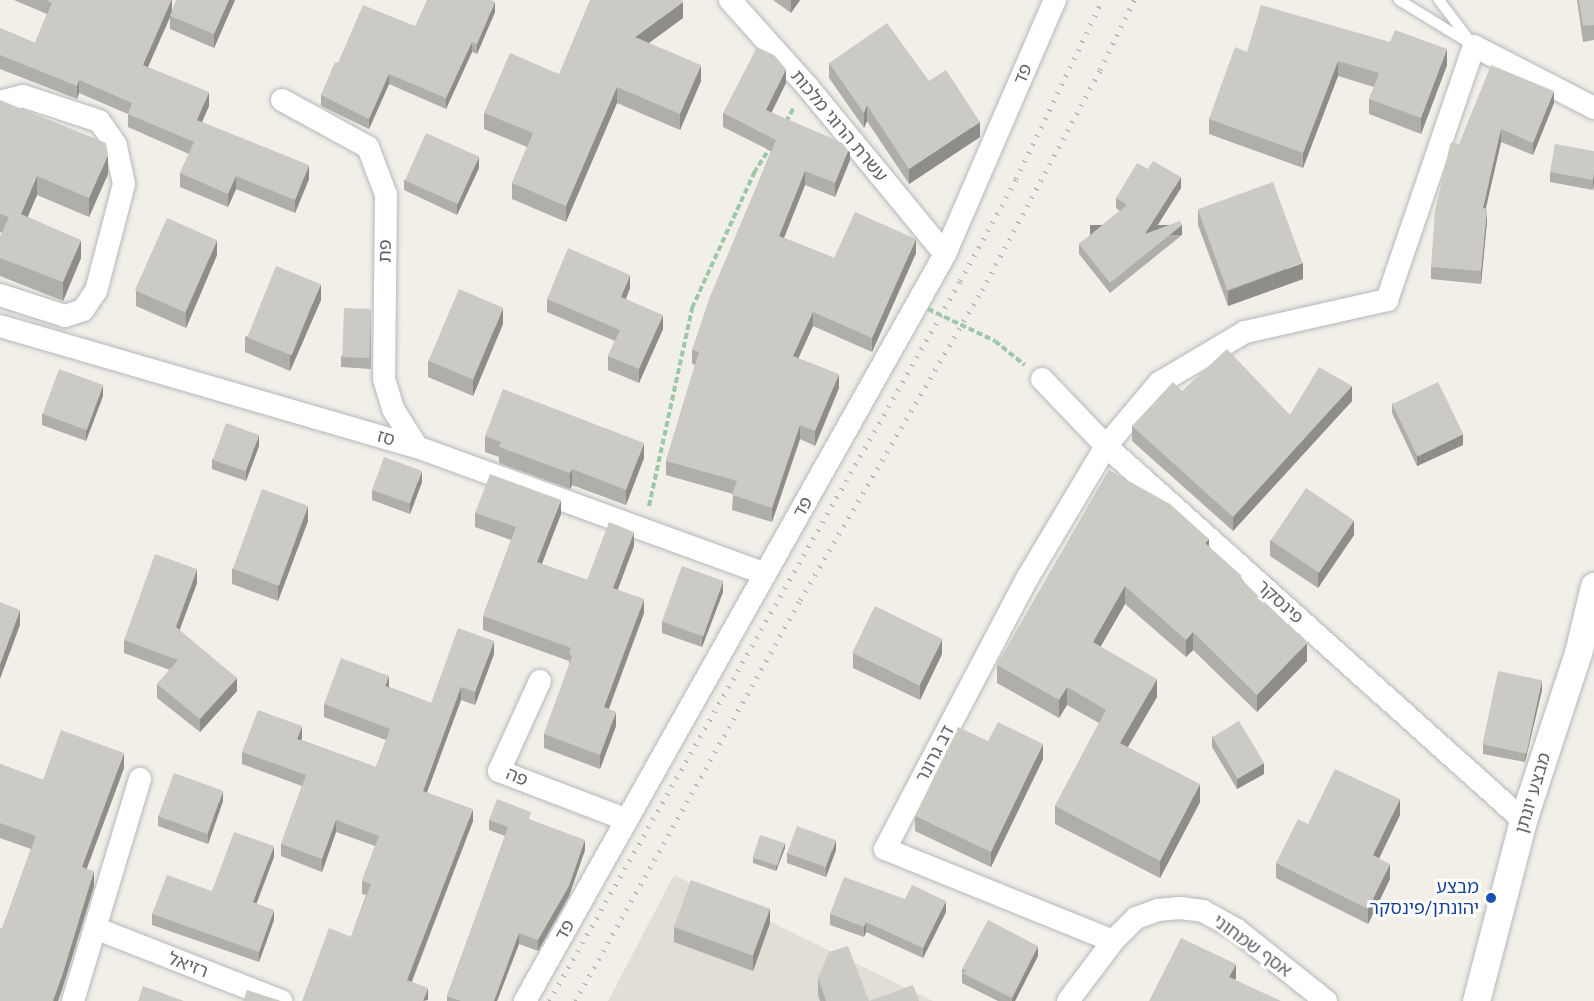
<!DOCTYPE html>
<meta charset="utf-8">
<style>
body{margin:0}
#map{position:relative;width:1594px;height:1001px;overflow:hidden;background:#f1efe8;font-family:Roboto,"Noto Sans Hebrew",sans-serif}
div>[style]{position:absolute}
.education>*{inset:0;background:#e1ded6}
.path>*{height:4px;margin-top:-2px;transform-origin:0;background:repeating-linear-gradient(90deg,#9cc7a9 0 6px,transparent 0 9px)}
.roads{filter:drop-shadow(0 0 2px #b5b8bc) drop-shadow(0 0 2px #b5b8bc)}
.service>*{height:10px;margin:-5px;padding:0 5px;transform-origin:5px;border-radius:5px;background:#fff}
.minor>*{height:22px;margin:-11px;padding:0 11px;transform-origin:11px;border-radius:11px;background:#fff}
.tertiary>*{height:27px;margin:-13.5px;padding:0 13.5px;transform-origin:13.5px;border-radius:13.5px;background:#fff}
.rail>*{height:4.5px;margin-top:-2.25px;transform-origin:0;background:repeating-linear-gradient(90deg,#b6b7b8 0 1.5px,transparent 0 9.5px)}
.path-bridge>*{height:4px;margin-top:-2px;transform-origin:0;background:repeating-linear-gradient(90deg,#9cc7a9 0 6px,transparent 0 9px)}
.wall>*{inset:0;background:#afaea9}
.shaded-wall>*{inset:0;background:#8f8d8a;transform-origin:0 0}
.building>*{inset:0;background:#cccac5;transform-origin:0 0}
.dots>*{width:16px;height:16px;translate:-50% -50%;box-sizing:border-box;border:3px solid #fff;border-radius:50%}
span{translate:-50% -50%;white-space:nowrap;text-align:center;line-height:1.15;-webkit-text-stroke:6px #fff;paint-order:stroke}
.street-label{font-size:18px;color:#5f6368}
.transit-label{font-size:18px;color:#164399}
.right{translate:-100% -50%;text-align:right}
</style>
<div id="map">
<div class="education">
<div style="clip-path:polygon(674px 875px,933px 1001px,608px 1001px)"></div>
</div>
<div class="path">
<div style="left:786px;top:122px;width:17px;rotate:-62deg"></div>
<div style="left:995px;top:341px;width:38px;rotate:39deg"></div>
<div style="left:649px;top:506px;width:203px;rotate:-77.7deg"></div>
<div style="left:692px;top:308px;width:149px;rotate:-65.3deg"></div>
<div style="left:754px;top:173px;width:32px;rotate:-58deg"></div>
</div>
<div class="roads">
<div class="service">
<div style="left:1399px;top:0;width:88px;rotate:31.5deg"></div>
<div style="left:1439px;top:0;width:51px;rotate:52.9deg"></div>
</div>
<div class="minor">
<div style="left:730px;top:0;width:115px;rotate:48.2deg"></div>
<div style="left:807px;top:86px;width:217px;rotate:50.6deg"></div>
<div style="left:282px;top:100px;width:98px;rotate:28.7deg"></div>
<div style="left:368px;top:147px;width:51px;rotate:69.4deg"></div>
<div style="left:386px;top:195px;width:184px;rotate:90.6deg"></div>
<div style="left:384px;top:379px;width:31px;rotate:73deg"></div>
<div style="left:393px;top:409px;width:45px;rotate:57.7deg"></div>
<div style="left:0;top:295px;width:68px;rotate:17.9deg"></div>
<div style="left:65px;top:316px;width:19px;rotate:-18deg"></div>
<div style="left:83px;top:310px;width:23px;rotate:-56deg"></div>
<div style="left:96px;top:291px;width:111px;rotate:-75.3deg"></div>
<div style="left:124px;top:184px;width:40px;rotate:-102deg"></div>
<div style="left:116px;top:145px;width:29px;rotate:-125deg"></div>
<div style="left:99px;top:121px;width:80px;rotate:-161.8deg"></div>
<div style="left:23px;top:96px;width:21px;rotate:166deg"></div>
<div style="left:0;top:326px;width:434px;rotate:16.2deg"></div>
<div style="left:417px;top:447px;width:370px;rotate:20deg"></div>
<div style="left:1042px;top:379px;width:93px;rotate:46.3deg"></div>
<div style="left:1106px;top:446px;width:560px;rotate:41.89deg"></div>
<div style="left:540px;top:681px;width:99px;rotate:114.5deg"></div>
<div style="left:499px;top:771px;width:137px;rotate:20.9deg"></div>
<div style="left:95px;top:928px;width:200px;rotate:21.4deg"></div>
<div style="left:1113px;top:941px;width:246px;rotate:-158deg"></div>
<div style="left:885px;top:849px;width:307px;rotate:-62.3deg"></div>
<div style="left:1028px;top:577px;width:152px;rotate:-59.2deg"></div>
<div style="left:1106px;top:446px;width:82px;rotate:-49.9deg"></div>
<div style="left:1159px;top:383px;width:100px;rotate:-30.7deg"></div>
<div style="left:1245px;top:332px;width:146px;rotate:-12.7deg"></div>
<div style="left:1387px;top:300px;width:268px;rotate:-71.1deg"></div>
<div style="left:1474px;top:46px;width:135px;rotate:27.3deg"></div>
<div style="left:73px;top:1001px;width:232px;rotate:-73.2deg"></div>
<div style="left:525px;top:1001px;width:857px;rotate:-60.65deg"></div>
<div style="left:945px;top:254px;width:277px;rotate:-66.6deg"></div>
<div style="left:1068px;top:1001px;width:75px;rotate:-53.1deg"></div>
<div style="left:1113px;top:941px;width:33px;rotate:-45deg"></div>
<div style="left:1136px;top:918px;width:23px;rotate:-20deg"></div>
<div style="left:1158px;top:910px;width:22px;rotate:-5deg"></div>
<div style="left:1180px;top:908px;width:23px;rotate:7deg"></div>
<div style="left:1203px;top:911px;width:39px;rotate:29deg"></div>
<div style="left:1237px;top:930px;width:114px;rotate:38.6deg"></div>
</div>
<div class="tertiary">
<div style="left:1476px;top:1001px;width:187px;rotate:-75.4deg"></div>
<div style="left:1523px;top:820px;width:176px;rotate:-71.8deg"></div>
<div style="left:1578px;top:653px;width:69px;rotate:-76.6deg"></div>
</div>
</div>
<div class="rail">
<div style="left:549px;top:1001px;width:829px;rotate:-60.28deg"></div>
<div style="left:960px;top:281px;width:116px;rotate:-61.2deg"></div>
<div style="left:1016px;top:179px;width:199px;rotate:-64.3deg"></div>
<div style="left:575px;top:1001px;width:460px;rotate:-60.7deg"></div>
<div style="left:800px;top:600px;width:359px;rotate:-59.6deg"></div>
<div style="left:982px;top:290px;width:250px;rotate:-61.8deg"></div>
<div style="left:1100px;top:70px;width:78px;rotate:-64.1deg"></div>
</div>
<div class="path-bridge">
<div style="left:928px;top:309px;width:74px;rotate:25.5deg"></div>
</div>
<div class="wall">
<div style="clip-path:polygon(14px 0,172px 0,172px 12px,235px 0,214px 48px,170px 29px,170px 16px,148px 67px,209px 106px,202px 122px,309px 179px,295px 213px,236px 189px,228px 207px,180px 187px,180px 173px,189px 154px,128px 127px,128px 114px,79px 93px,77px 99px,0 69px,0 28px,35px 43px,47px 14px)"></div>
<div style="clip-path:polygon(773px 0,800px 0,791px 13px)"></div>
<div style="clip-path:polygon(1577px 0,1594px 0,1594px 40px,1583px 42px)"></div>
<div style="clip-path:polygon(495px 12px,477px 54px,472px 52px,446px 109px,389px 84px,369px 129px,321px 106px,321px 95px,338px 63px,415px 26px)"></div>
<div style="clip-path:polygon(683px 18px,649px 43px,701px 81px,680px 130px,617px 103px,566px 222px,512px 199px,512px 183px,527px 147px,484px 129px,484px 113px)"></div>
<div style="clip-path:polygon(1247px 52px,1447px 65px,1421px 134px,1369px 114px,1369px 99px,1374px 87px,1338px 76px,1303px 168px,1209px 134px,1209px 119px)"></div>
<div style="clip-path:polygon(829px 63px,929px 81px,980px 137px,909px 184px,867px 121px,864px 128px,829px 78px)"></div>
<div style="clip-path:polygon(786px 83px,771px 112px,850px 160px,835px 197px,805px 185px,784px 238px,834px 258px,916px 253px,872px 352px,813px 326px,798px 358px,839px 388px,815px 446px,800px 439px,772px 522px,732px 510px,733px 494px,666px 475px,666px 461px,695px 365px,692px 364px,692px 350px,771px 151px,723px 127px,723px 113px)"></div>
<div style="clip-path:polygon(0 100px,108px 174px,89px 217px,37px 195px,27px 217px,81px 258px,63px 301px,0 276px,0 237px,2px 233px,0 232px)"></div>
<div style="clip-path:polygon(1554px 103px,1533px 155px,1501px 142px,1485px 209px,1487px 221px,1481px 284px,1431px 279px,1431px 267px,1459px 144px)"></div>
<div style="clip-path:polygon(1594px 151px,1594px 184px,1593px 190px,1550px 182px,1550px 172px)"></div>
<div style="clip-path:polygon(479px 168px,457px 215px,404px 190px,404px 180px)"></div>
<div style="clip-path:polygon(1181px 188px,1154px 231px,1182px 235px,1110px 293px,1079px 254px,1079px 244px,1120px 211px,1116px 208px,1116px 198px)"></div>
<div style="clip-path:polygon(1198px 210px,1303px 279px,1228px 306px,1198px 225px)"></div>
<div style="clip-path:polygon(217px 255px,186px 328px,136px 306px,136px 291px)"></div>
<div style="clip-path:polygon(630px 288px,626px 299px,663px 329px,639px 383px,608px 370px,608px 356px,615px 341px,547px 312px,547px 299px)"></div>
<div style="clip-path:polygon(321px 300px,290px 371px,245px 352px,245px 337px)"></div>
<div style="clip-path:polygon(371px 309px,371px 369px,341px 367px,341px 357px)"></div>
<div style="clip-path:polygon(503px 324px,473px 396px,428px 377px,428px 361px)"></div>
<div style="clip-path:polygon(103px 396px,86px 441px,42px 425px,42px 414px)"></div>
<div style="clip-path:polygon(1352px 401px,1233px 531px,1132px 441px,1132px 426px,1290px 415px)"></div>
<div style="clip-path:polygon(1392px 403px,1463px 445px,1417px 466px,1392px 413px)"></div>
<div style="clip-path:polygon(485px 436px,644px 458px,626px 505px,572px 485px,570px 489px,499px 463px,499px 457px,485px 452px)"></div>
<div style="clip-path:polygon(259px 446px,246px 481px,212px 469px,212px 459px)"></div>
<div style="clip-path:polygon(1109px 470px,1209px 547px,1242px 579px,1307px 661px,1257px 712px,1193px 650px,1186px 657px,1125px 604px,1100px 647px,1157px 697px,1128px 747px,1200px 802px,1160px 878px,1055px 824px,1055px 806px,1099px 723px,1067px 705px,1059px 718px,997px 683px,997px 665px)"></div>
<div style="clip-path:polygon(422px 482px,410px 514px,372px 500px,372px 490px)"></div>
<div style="clip-path:polygon(475px 513px,561px 514px,542px 564px,587px 580px,634px 546px,618px 589px,644px 613px,609px 709px,616px 726px,600px 769px,544px 748px,544px 734px,569px 666px,569px 661px,483px 630px,483px 616px,511px 540px,475px 527px)"></div>
<div style="clip-path:polygon(308px 521px,278px 601px,232px 584px,232px 569px)"></div>
<div style="clip-path:polygon(1354px 535px,1318px 588px,1270px 556px,1270px 540px)"></div>
<div style="clip-path:polygon(197px 583px,179px 630px,237px 691px,200px 732px,157px 698px,157px 684px,170px 670px,124px 653px,124px 640px)"></div>
<div style="clip-path:polygon(723px 592px,702px 647px,662px 633px,662px 622px)"></div>
<div style="clip-path:polygon(853px 653px,942px 654px,920px 700px,853px 668px)"></div>
<div style="clip-path:polygon(494px 654px,475px 705px,461px 700px,427px 792px,473px 821px,412px 982px,428px 1001px,351px 937px,366px 895px,362px 894px,362px 881px,375px 846px,336px 832px,322px 872px,281px 856px,281px 844px,302px 786px,242px 764px,242px 752px,302px 738px,301px 740px,376px 767px,386px 740px,324px 717px,324px 704px,389px 687px,431px 703px)"></div>
<div style="clip-path:polygon(1542px 690px,1525px 762px,1483px 754px,1483px 744px)"></div>
<div style="clip-path:polygon(1212px 736px,1264px 774px,1237px 789px,1212px 747px)"></div>
<div style="clip-path:polygon(988px 741px,1043px 759px,991px 867px,915px 831px,915px 816px)"></div>
<div style="clip-path:polygon(0 764px,43px 780px,124px 768px,87px 868px,94px 886px,58px 1001px,0 1001px,2px 929px,31px 849px,0 838px)"></div>
<div style="clip-path:polygon(223px 801px,208px 844px,158px 826px,158px 816px)"></div>
<div style="clip-path:polygon(1400px 815px,1379px 858px,1390px 879px,1368px 924px,1276px 878px,1276px 863px,1308px 824px)"></div>
<div style="clip-path:polygon(489px 820px,531px 820px,585px 850px,569px 896px,538px 951px,519px 944px,497px 1001px,447px 1001px,447px 996px,505px 836px,489px 830px)"></div>
<div style="clip-path:polygon(785px 848px,776px 871px,753px 863px,753px 858px)"></div>
<div style="clip-path:polygon(836px 850px,826px 877px,787px 863px,787px 853px)"></div>
<div style="clip-path:polygon(274px 857px,256px 903px,274px 920px,259px 962px,152px 925px,152px 914px,212px 891px)"></div>
<div style="clip-path:polygon(905px 899px,946px 912px,923px 958px,866px 932px,864px 937px,830px 925px,830px 914px)"></div>
<div style="clip-path:polygon(770px 923px,753px 971px,674px 942px,674px 927px)"></div>
<div style="clip-path:polygon(1038px 956px,1015px 1001px,998px 1001px,962px 983px,962px 969px)"></div>
<div style="clip-path:polygon(818px 978px,869px 1001px,820px 1001px,818px 995px)"></div>
</div>
<div class="shaded-wall">
<div style="clip-path:polygon(172px 0,172px 13px,143px 78px,143px 65px)"></div>
<div style="clip-path:polygon(229px 0,235px 0,214px 48px,214px 34px)"></div>
<div style="clip-path:polygon(791px 0,800px 0,791px 13px)"></div>
<div style="clip-path:polygon(495px 2px,495px 12px,477px 54px,477px 44px)"></div>
<div style="clip-path:polygon(683px 2px,683px 18px,635px 53px,635px 37px)"></div>
<div style="clip-path:polygon(472px 42px,472px 52px,446px 109px,446px 98px)"></div>
<div style="clip-path:polygon(1447px 49px,1447px 65px,1421px 134px,1421px 118px)"></div>
<div style="clip-path:polygon(1338px 61px,1338px 76px,1303px 168px,1303px 153px)"></div>
<div style="clip-path:polygon(701px 65px,701px 81px,680px 130px,680px 114px)"></div>
<div style="clip-path:polygon(786px 69px,786px 83px,766px 124px,766px 110px)"></div>
<div style="clip-path:polygon(389px 74px,389px 84px,369px 129px,369px 119px)"></div>
<div style="clip-path:polygon(79px 80px,79px 93px,77px 99px,77px 86px)"></div>
<div style="clip-path:polygon(617px 87px,617px 103px,566px 222px,566px 206px)"></div>
<div style="clip-path:polygon(1554px 91px,1554px 103px,1533px 155px,1533px 143px)"></div>
<div style="clip-path:polygon(209px 92px,209px 106px,197px 133px,197px 120px)"></div>
<div style="clip-path:polygon(867px 105px,867px 121px,864px 128px,864px 113px)"></div>
<div style="clip-path:polygon(980px 122px,980px 137px,909px 184px,909px 169px)"></div>
<div style="clip-path:polygon(1501px 129px,1501px 142px,1483px 221px,1483px 208px)"></div>
<div style="clip-path:polygon(850px 146px,850px 160px,835px 197px,835px 183px)"></div>
<div style="clip-path:polygon(108px 155px,108px 174px,89px 217px,89px 198px)"></div>
<div style="clip-path:polygon(479px 157px,479px 168px,457px 215px,457px 204px)"></div>
<div style="clip-path:polygon(309px 165px,309px 179px,295px 213px,295px 200px)"></div>
<div style="clip-path:polygon(805px 171px,805px 185px,779px 250px,779px 236px)"></div>
<div style="clip-path:polygon(1594px 173px,1594px 184px,1593px 190px,1593px 180px)"></div>
<div style="clip-path:polygon(37px 176px,37px 195px,21px 233px,21px 214px)"></div>
<div style="clip-path:polygon(236px 176px,236px 189px,228px 207px,228px 194px)"></div>
<div style="clip-path:polygon(1181px 177px,1181px 188px,1145px 245px,1145px 234px)"></div>
<div style="clip-path:polygon(1487px 209px,1487px 221px,1481px 284px,1481px 271px)"></div>
<div style="left:1182px;top:225px;width:10px;height:92px;rotate:90deg"></div>
<div style="clip-path:polygon(916px 239px,916px 253px,872px 352px,872px 338px)"></div>
<div style="clip-path:polygon(81px 240px,81px 258px,63px 301px,63px 282px)"></div>
<div style="clip-path:polygon(217px 240px,217px 255px,186px 328px,186px 312px)"></div>
<div style="clip-path:polygon(1303px 263px,1303px 279px,1228px 306px,1228px 291px)"></div>
<div style="clip-path:polygon(630px 275px,630px 288px,621px 310px,621px 297px)"></div>
<div style="clip-path:polygon(321px 284px,321px 300px,290px 371px,290px 356px)"></div>
<div style="clip-path:polygon(503px 308px,503px 324px,473px 396px,473px 381px)"></div>
<div style="clip-path:polygon(813px 312px,813px 326px,793px 370px,793px 356px)"></div>
<div style="clip-path:polygon(663px 315px,663px 329px,639px 383px,639px 369px)"></div>
<div style="clip-path:polygon(839px 374px,839px 388px,815px 446px,815px 431px)"></div>
<div style="clip-path:polygon(103px 385px,103px 396px,86px 441px,86px 431px)"></div>
<div style="clip-path:polygon(1352px 386px,1352px 401px,1233px 531px,1233px 517px)"></div>
<div style="clip-path:polygon(800px 425px,800px 439px,772px 522px,772px 508px)"></div>
<div style="clip-path:polygon(1463px 434px,1463px 445px,1417px 466px,1417px 456px)"></div>
<div style="clip-path:polygon(259px 435px,259px 446px,246px 481px,246px 471px)"></div>
<div style="clip-path:polygon(644px 443px,644px 458px,626px 505px,626px 490px)"></div>
<div style="clip-path:polygon(572px 469px,572px 485px,570px 489px,570px 473px)"></div>
<div style="clip-path:polygon(422px 471px,422px 482px,410px 514px,410px 503px)"></div>
<div style="clip-path:polygon(561px 500px,561px 514px,537px 576px,537px 562px)"></div>
<div style="clip-path:polygon(308px 506px,308px 521px,278px 601px,278px 586px)"></div>
<div style="clip-path:polygon(1354px 520px,1354px 535px,1318px 588px,1318px 573px)"></div>
<div style="clip-path:polygon(634px 532px,634px 546px,613px 602px,613px 588px)"></div>
<div style="clip-path:polygon(1209px 539px,1209px 557px,1205px 543px)"></div>
<div style="clip-path:polygon(197px 569px,197px 583px,176px 640px,176px 627px)"></div>
<div style="clip-path:polygon(723px 581px,723px 592px,702px 647px,702px 637px)"></div>
<div style="clip-path:polygon(1125px 586px,1125px 604px,1093px 660px,1093px 642px)"></div>
<div style="clip-path:polygon(644px 599px,644px 613px,604px 721px,604px 707px)"></div>
<div style="clip-path:polygon(20px 610px,20px 625px,0 679px,0 664px)"></div>
<div style="clip-path:polygon(1193px 632px,1193px 650px,1186px 657px,1186px 640px)"></div>
<div style="clip-path:polygon(942px 639px,942px 654px,920px 700px,920px 685px)"></div>
<div style="clip-path:polygon(494px 641px,494px 654px,475px 705px,475px 692px)"></div>
<div style="clip-path:polygon(1307px 643px,1307px 661px,1257px 712px,1257px 695px)"></div>
<div style="clip-path:polygon(389px 676px,389px 688px,385px 686px)"></div>
<div style="clip-path:polygon(237px 678px,237px 691px,200px 732px,200px 719px)"></div>
<div style="clip-path:polygon(1157px 679px,1157px 697px,1120px 760px,1120px 743px)"></div>
<div style="clip-path:polygon(1542px 680px,1542px 690px,1525px 762px,1525px 752px)"></div>
<div style="clip-path:polygon(461px 687px,461px 700px,423px 803px,423px 791px)"></div>
<div style="clip-path:polygon(1067px 687px,1067px 705px,1059px 718px,1059px 700px)"></div>
<div style="clip-path:polygon(616px 712px,616px 726px,600px 769px,600px 755px)"></div>
<div style="clip-path:polygon(302px 726px,302px 738px,297px 751px,297px 739px)"></div>
<div style="clip-path:polygon(1043px 744px,1043px 759px,991px 867px,991px 852px)"></div>
<div style="clip-path:polygon(124px 753px,124px 768px,82px 881px,82px 867px)"></div>
<div style="clip-path:polygon(1264px 763px,1264px 774px,1237px 789px,1237px 779px)"></div>
<div style="clip-path:polygon(1200px 784px,1200px 802px,1160px 878px,1160px 861px)"></div>
<div style="clip-path:polygon(223px 791px,223px 801px,208px 844px,208px 834px)"></div>
<div style="clip-path:polygon(1400px 799px,1400px 815px,1373px 871px,1373px 855px)"></div>
<div style="clip-path:polygon(473px 809px,473px 821px,407px 993px,407px 980px)"></div>
<div style="clip-path:polygon(336px 820px,336px 832px,322px 872px,322px 859px)"></div>
<div style="clip-path:polygon(585px 840px,585px 850px,569px 896px,538px 951px,538px 940px)"></div>
<div style="clip-path:polygon(836px 840px,836px 850px,826px 877px,826px 867px)"></div>
<div style="clip-path:polygon(785px 843px,785px 848px,776px 871px,776px 866px)"></div>
<div style="clip-path:polygon(274px 846px,274px 857px,253px 913px,253px 902px)"></div>
<div style="clip-path:polygon(1390px 864px,1390px 879px,1368px 924px,1368px 909px)"></div>
<div style="clip-path:polygon(94px 871px,94px 886px,62px 990px,58px 1001px,53px 1001px)"></div>
<div style="clip-path:polygon(946px 901px,946px 912px,923px 958px,923px 948px)"></div>
<div style="clip-path:polygon(770px 908px,770px 923px,753px 971px,753px 955px)"></div>
<div style="clip-path:polygon(274px 910px,274px 920px,259px 962px,259px 952px)"></div>
<div style="clip-path:polygon(866px 922px,866px 932px,864px 937px,864px 927px)"></div>
<div style="clip-path:polygon(519px 933px,519px 944px,497px 1001px,494px 1001px)"></div>
<div style="clip-path:polygon(1038px 946px,1038px 956px,1015px 1001px,1012px 1001px,1012px 998px)"></div>
<div style="clip-path:polygon(1236px 964px,1236px 978px,1229px 991px,1229px 977px)"></div>
<div style="clip-path:polygon(428px 988px,428px 1000px,423px 1001px)"></div>
</div>
<div class="building">
<div style="clip-path:polygon(46px 0,171px 0,143px 65px,209px 92px,197px 120px,309px 165px,295px 200px,236px 176px,228px 194px,180px 173px,194px 142px,128px 114px,132px 103px,79px 80px,77px 86px,0 55px,0 28px,35px 43px,52px 3px)"></div>
<div style="clip-path:polygon(176px 0,229px 0,214px 34px,170px 16px)"></div>
<div style="clip-path:polygon(427px 0,491px 0,495px 2px,477px 44px,472px 42px,446px 98px,389px 74px,369px 119px,321px 95px,335px 62px,338px 63px,363px 5px,415px 26px)"></div>
<div style="clip-path:polygon(590px 0,682px 0,683px 2px,635px 37px,701px 65px,680px 114px,617px 87px,566px 206px,512px 183px,533px 133px,484px 113px,510px 53px,559px 74px)"></div>
<div style="clip-path:polygon(1579px 0,1594px 0,1594px 25px,1583px 26px)"></div>
<div style="clip-path:polygon(1261px 5px,1390px 42px,1395px 30px,1447px 49px,1421px 118px,1369px 99px,1379px 73px,1338px 61px,1303px 153px,1209px 119px,1235px 47px,1247px 52px)"></div>
<div style="clip-path:polygon(887px 23px,929px 81px,946px 70px,980px 122px,909px 169px,867px 105px,864px 113px,829px 63px)"></div>
<div style="clip-path:polygon(757px 47px,774px 55px,786px 69px,766px 110px,850px 146px,835px 183px,805px 171px,779px 236px,834px 258px,855px 212px,916px 239px,872px 338px,813px 312px,793px 356px,839px 374px,815px 431px,800px 425px,772px 508px,732px 495px,737px 481px,666px 461px,699px 352px,692px 350px,709px 299px,776px 140px,723px 113px)"></div>
<div style="clip-path:polygon(1491px 65px,1554px 91px,1533px 143px,1501px 129px,1483px 208px,1487px 209px,1481px 271px,1431px 267px,1435px 211px,1449px 149px,1451px 142px,1459px 144px)"></div>
<div style="clip-path:polygon(0 100px,106px 143px,108px 155px,89px 198px,37px 176px,21px 214px,81px 240px,63px 282px,0 258px,0 237px,9px 217px,0 214px)"></div>
<div style="left:426px;top:133px;width:58px;height:52px;rotate:24deg"></div>
<div style="clip-path:polygon(1555px 144px,1594px 151px,1594px 173px,1593px 180px,1550px 172px)"></div>
<div style="clip-path:polygon(1153px 161px,1181px 177px,1145px 234px,1180px 221px,1182px 225px,1110px 283px,1079px 244px,1127px 205px,1116px 198px,1137px 163px,1148px 169px)"></div>
<div style="left:1273px;top:182px;width:86px;height:80px;rotate:70deg"></div>
<div style="left:167px;top:218px;width:55px;height:79px;rotate:24deg"></div>
<div style="clip-path:polygon(568px 248px,630px 275px,621px 297px,663px 315px,639px 369px,608px 356px,620px 330px,547px 299px)"></div>
<div style="left:276px;top:266px;width:48px;height:77px;rotate:22deg"></div>
<div style="left:459px;top:289px;width:48px;height:78px;rotate:23deg"></div>
<div style="left:344px;top:308px;width:27px;height:49px;rotate:2deg"></div>
<div style="clip-path:polygon(1227px 349px,1290px 415px,1319px 367px,1352px 386px,1233px 517px,1132px 426px,1173px 382px,1182px 391px)"></div>
<div style="left:59px;top:369px;width:47px;height:48px;rotate:20deg"></div>
<div style="left:1438px;top:382px;width:58px;height:51px;rotate:64deg"></div>
<div style="clip-path:polygon(503px 389px,644px 443px,626px 490px,572px 469px,570px 473px,499px 447px,501px 442px,485px 436px)"></div>
<div style="left:226px;top:423px;width:35px;height:39px;rotate:20deg"></div>
<div style="left:384px;top:457px;width:40px;height:35px;rotate:20deg"></div>
<div style="clip-path:polygon(1109px 470px,1170px 504px,1209px 539px,1205px 543px,1242px 576px,1240px 578px,1307px 643px,1257px 695px,1193px 632px,1186px 640px,1125px 586px,1093px 642px,1157px 679px,1120px 743px,1200px 784px,1160px 861px,1055px 806px,1106px 710px,1067px 687px,1059px 700px,997px 665px)"></div>
<div style="clip-path:polygon(490px 474px,561px 500px,537px 562px,587px 580px,609px 522px,634px 532px,613px 588px,644px 599px,604px 707px,616px 712px,600px 755px,544px 734px,572px 656px,569px 654px,571px 648px,483px 616px,516px 527px,475px 513px)"></div>
<div style="left:1306px;top:488px;width:58px;height:63px;rotate:34deg"></div>
<div style="left:262px;top:489px;width:49px;height:85px;rotate:20deg"></div>
<div style="clip-path:polygon(155px 554px,197px 569px,176px 627px,237px 678px,200px 719px,157px 684px,178px 660px,124px 640px)"></div>
<div style="left:682px;top:566px;width:44px;height:59px;rotate:20deg"></div>
<div style="clip-path:polygon(0 602px,20px 610px,0 664px)"></div>
<div style="left:875px;top:606px;width:75px;height:52px;rotate:26deg"></div>
<div style="clip-path:polygon(458px 628px,494px 641px,475px 692px,461px 687px,423px 791px,473px 809px,407px 980px,428px 988px,423px 1001px,302px 1001px,329px 928px,351px 937px,371px 884px,362px 881px,379px 836px,336px 820px,322px 859px,281px 844px,306px 775px,242px 752px,258px 710px,302px 726px,297px 739px,376px 767px,390px 729px,324px 704px,341px 658px,389px 676px,385px 686px,431px 703px)"></div>
<div style="left:1498px;top:671px;width:45px;height:75px;rotate:12deg"></div>
<div style="left:1239px;top:721px;width:49px;height:31px;rotate:59deg"></div>
<div style="clip-path:polygon(998px 722px,1043px 744px,991px 852px,915px 816px,958px 727px,988px 741px)"></div>
<div style="clip-path:polygon(61px 730px,124px 753px,82px 867px,94px 871px,62px 976px,53px 1001px,0 1001px,0 928px,2px 929px,36px 836px,0 823px,0 764px,43px 780px)"></div>
<div style="clip-path:polygon(1335px 769px,1400px 799px,1373px 855px,1390px 864px,1368px 909px,1276px 863px,1298px 819px,1308px 824px)"></div>
<div style="left:174px;top:773px;width:52px;height:46px;rotate:20deg"></div>
<div style="clip-path:polygon(497px 799px,531px 812px,529px 819px,585px 840px,569px 886px,538px 940px,519px 933px,494px 1001px,461px 1001px,447px 996px,508px 827px,489px 820px)"></div>
<div style="left:797px;top:826px;width:41px;height:29px;rotate:20deg"></div>
<div style="clip-path:polygon(234px 832px,274px 846px,253px 902px,274px 910px,259px 952px,152px 914px,167px 875px,212px 891px)"></div>
<div style="left:760px;top:835px;width:26px;height:24px;rotate:18deg"></div>
<div style="clip-path:polygon(844px 877px,905px 899px,912px 885px,946px 901px,923px 948px,866px 922px,864px 927px,830px 914px)"></div>
<div style="left:691px;top:880px;width:84px;height:50px;rotate:20deg"></div>
<div style="clip-path:polygon(988px 920px,1038px 946px,1012px 998px,962px 973px,967px 971px,962px 969px)"></div>
<div style="clip-path:polygon(1181px 938px,1236px 964px,1229px 977px,1281px 1001px,1149px 1001px)"></div>
<div style="clip-path:polygon(848px 946px,869px 1001px,826px 1001px,818px 978px,829px 952px)"></div>
<div style="clip-path:polygon(913px 985px,919px 1001px,869px 1001px)"></div>
<div style="clip-path:polygon(143px 986px,184px 1001px,138px 1001px)"></div>
<div style="clip-path:polygon(247px 990px,281px 1001px,243px 1001px)"></div>
</div>
<div class="dots">
<div style="left:1491px;top:898px;background:#1a4fb4"></div>
</div>
<div class="street-label">
<span style="left:1023px;top:74px;rotate:-67deg">פד</span>
<span style="left:839px;top:126px;rotate:50deg">עשרת הרוגי מלכות</span>
<span style="left:385px;top:251px;rotate:-89deg">פת</span>
<span style="left:386px;top:438px;rotate:16deg">סז</span>
<span style="left:803px;top:507px;rotate:-61deg">פד</span>
<span style="left:1280px;top:602px;rotate:42deg">פינסקר</span>
<span style="left:935px;top:754px;rotate:-62deg">דב גרונר</span>
<span style="left:517px;top:777px;rotate:22deg">פה</span>
<span style="left:1533px;top:793px;rotate:-73deg">מבצע יונתן</span>
<span style="left:565px;top:930px;rotate:-61deg">פד</span>
<span style="left:1252px;top:946px;rotate:36deg">אסף שמחוני</span>
<span style="left:188px;top:965px;rotate:21deg">רזיאל</span>
</div>
<div class="transit-label">
<span class="right" style="left:1479px;top:898px">מבצע<br>יהונתן/פינסקר</span>
</div>
</div>
